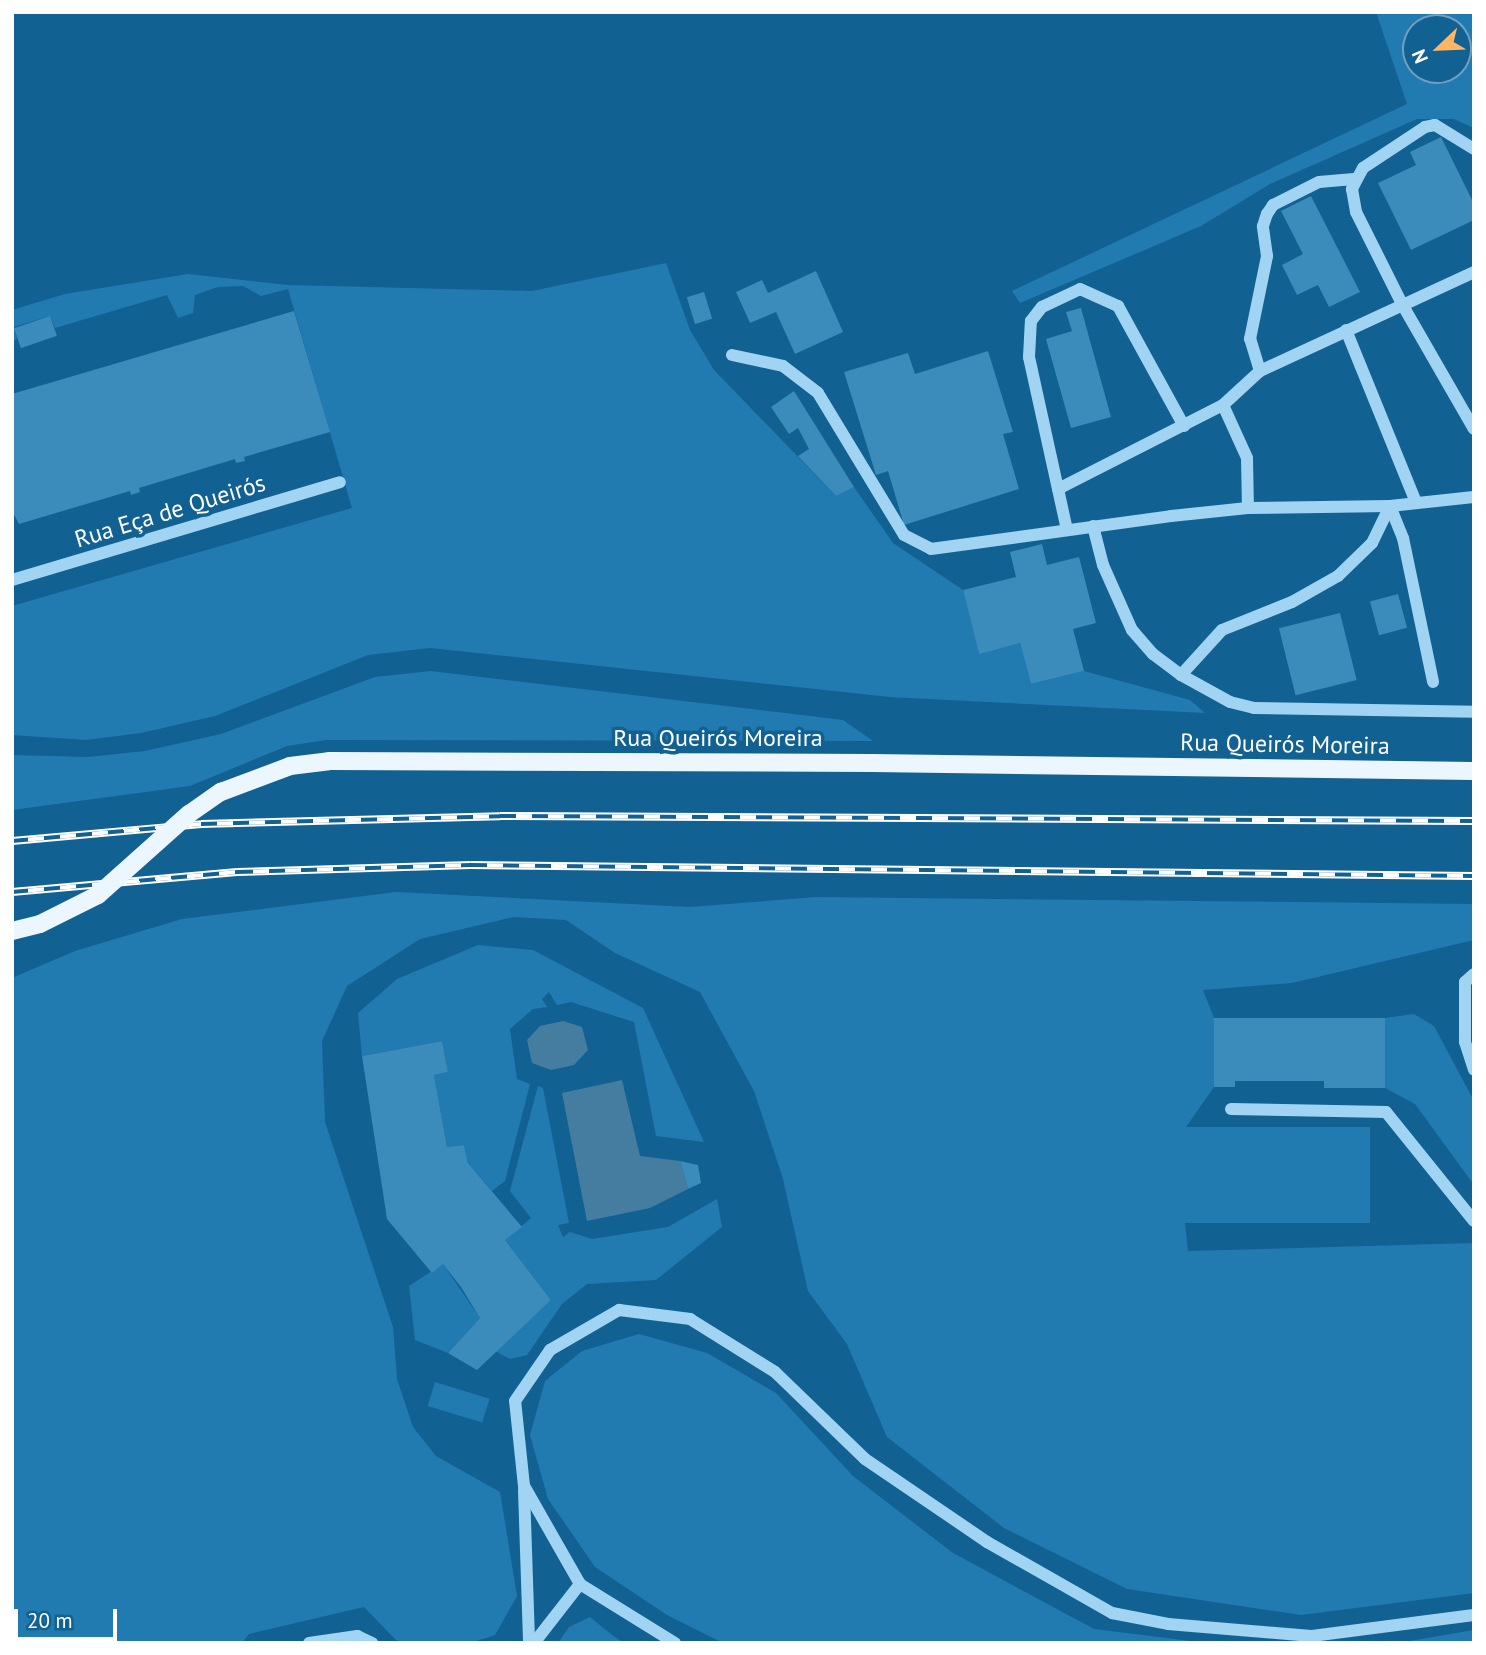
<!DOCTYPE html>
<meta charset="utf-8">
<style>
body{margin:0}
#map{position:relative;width:1486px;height:1655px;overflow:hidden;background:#126193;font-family:"PT Sans",sans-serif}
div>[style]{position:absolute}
.green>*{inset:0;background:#217bb0;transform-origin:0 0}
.water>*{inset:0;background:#447da0}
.building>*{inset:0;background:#3b8bbb;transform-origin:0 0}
.minor>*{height:12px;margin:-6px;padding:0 6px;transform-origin:6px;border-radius:6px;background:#a0d4f2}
.major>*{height:18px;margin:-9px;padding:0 9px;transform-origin:9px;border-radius:9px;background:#ebf6ff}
.rail>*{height:8px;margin-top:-4px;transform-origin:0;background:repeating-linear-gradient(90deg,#126193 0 16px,#fff 0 32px);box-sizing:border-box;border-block:2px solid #fff}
.major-bridge>*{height:18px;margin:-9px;padding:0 9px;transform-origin:9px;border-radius:9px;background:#ebf6ff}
span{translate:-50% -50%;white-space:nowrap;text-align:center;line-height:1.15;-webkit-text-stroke:7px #126193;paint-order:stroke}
.street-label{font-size:24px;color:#fff}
.frame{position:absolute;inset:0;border:14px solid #fff;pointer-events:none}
.north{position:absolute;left:1402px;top:14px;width:70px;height:70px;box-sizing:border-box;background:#126193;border:2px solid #71a0be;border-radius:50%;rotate:247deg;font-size:19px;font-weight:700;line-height:28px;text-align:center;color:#fff}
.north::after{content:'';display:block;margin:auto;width:24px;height:32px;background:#ffb561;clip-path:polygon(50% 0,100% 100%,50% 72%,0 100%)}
.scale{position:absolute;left:14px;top:1609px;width:103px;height:32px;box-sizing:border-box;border:4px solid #fff;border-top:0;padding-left:9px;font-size:21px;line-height:24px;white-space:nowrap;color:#fff;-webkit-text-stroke:5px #126193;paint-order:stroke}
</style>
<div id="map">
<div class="green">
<div style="clip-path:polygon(evenodd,1376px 12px,1474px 12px,1474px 128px,1454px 119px,1417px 119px,1270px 184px,1201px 226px,1020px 303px,1012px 291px,1407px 104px,1376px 12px,1416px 28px,1458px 28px,1458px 70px,1416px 70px,1416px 28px)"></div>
<div style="clip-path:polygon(666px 263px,690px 330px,714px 370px,836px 496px,854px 487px,893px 543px,963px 590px,979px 653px,1020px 643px,1031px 684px,1084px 671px,1190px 700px,1205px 713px,890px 697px,430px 648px,368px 655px,215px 716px,141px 733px,86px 740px,12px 735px,12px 606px,352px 508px,288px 289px,261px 296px,243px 286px,218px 287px,195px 295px,193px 313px,178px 318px,167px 295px,55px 328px,50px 316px,14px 327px,17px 339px,12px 341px,12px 310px,65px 294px,188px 274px,287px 285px,532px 291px)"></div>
<div style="clip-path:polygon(431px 671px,843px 720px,873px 741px,326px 740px,287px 746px,190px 786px,12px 810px,12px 755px,88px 757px,145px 751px,221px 734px,375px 677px)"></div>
<div style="clip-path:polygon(396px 892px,690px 907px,816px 897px,1474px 904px,1474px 940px,1292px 983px,1203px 990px,1214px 1018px,1214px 1087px,1186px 1127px,1370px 1127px,1370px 1223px,1185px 1223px,1188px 1251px,1474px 1243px,1474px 1593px,1301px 1615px,1127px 1589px,1004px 1528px,887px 1437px,847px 1344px,808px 1291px,783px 1179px,754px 1091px,700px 992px,615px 953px,566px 920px,513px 917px,420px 939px,347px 986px,322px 1041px,325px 1122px,393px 1327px,397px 1379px,413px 1427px,436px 1456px,500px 1492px,517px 1596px,495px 1635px,470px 1643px,406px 1643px,396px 1640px,364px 1607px,249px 1634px,242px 1643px,12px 1643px,12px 978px,75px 951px,182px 919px)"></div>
<div style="clip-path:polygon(478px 945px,533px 950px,643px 1008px,704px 1142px,656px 1136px,634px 1022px,571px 1002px,557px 1005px,549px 992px,542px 999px,547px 1007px,533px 1009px,510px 1029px,517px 1079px,530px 1084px,505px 1181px,492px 1191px,468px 1163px,464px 1145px,447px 1147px,434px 1075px,448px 1072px,442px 1041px,362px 1056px,358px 1013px,397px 979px)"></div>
<div style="clip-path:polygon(1414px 1014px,1434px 1026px,1474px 1101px,1474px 1185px,1415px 1104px,1385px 1088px,1385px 1018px)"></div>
<div style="clip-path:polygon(538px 1086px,543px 1088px,569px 1223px,558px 1225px,563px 1237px,570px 1232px,592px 1239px,668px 1227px,717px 1199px,722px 1227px,656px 1280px,587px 1284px,562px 1304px,527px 1355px,510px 1359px,495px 1351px,551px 1300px,505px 1240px,531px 1218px,510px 1191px)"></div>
<div style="clip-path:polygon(443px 1264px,480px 1318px,448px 1353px,415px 1340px,409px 1286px)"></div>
<div style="clip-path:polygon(639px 1334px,707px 1353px,776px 1393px,853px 1476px,953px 1553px,1094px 1629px,1207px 1643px,723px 1643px,667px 1615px,595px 1567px,548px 1499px,530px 1435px,545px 1381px,582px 1351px)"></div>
<div style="left:435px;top:1382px;width:57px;height:25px;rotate:17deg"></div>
<div style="clip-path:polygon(590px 1617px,612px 1635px,624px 1643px,558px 1643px,569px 1627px)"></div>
<div style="clip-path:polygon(1474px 1630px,1474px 1643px,1398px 1643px)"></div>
</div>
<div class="water">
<div style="clip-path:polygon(563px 1021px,582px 1027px,588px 1050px,574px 1065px,551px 1070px,532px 1063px,527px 1040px,540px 1026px)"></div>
<div style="clip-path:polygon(622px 1080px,640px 1156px,680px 1161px,688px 1189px,650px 1208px,587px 1221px,562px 1093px)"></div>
</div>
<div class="building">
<div style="clip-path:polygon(1441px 137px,1474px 204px,1474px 220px,1411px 250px,1378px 183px,1416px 165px,1410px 152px)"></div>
<div style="clip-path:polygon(1311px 196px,1360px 292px,1329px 307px,1318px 285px,1297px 295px,1282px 265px,1303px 254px,1281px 211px)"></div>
<div style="clip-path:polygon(816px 271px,843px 332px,795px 354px,776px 312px,750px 323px,736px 292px,762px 280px,768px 293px)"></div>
<div style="left:704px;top:292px;width:28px;height:18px;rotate:73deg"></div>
<div style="clip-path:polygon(1081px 308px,1111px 417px,1071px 428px,1046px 339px,1072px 331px,1066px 312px)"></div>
<div style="clip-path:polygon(294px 311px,330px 432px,244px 457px,245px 461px,236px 463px,235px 459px,139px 488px,140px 492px,131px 495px,130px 491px,19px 524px,12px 511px,12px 394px)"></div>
<div style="left:50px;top:316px;width:21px;height:38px;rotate:71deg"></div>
<div style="clip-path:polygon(988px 351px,1013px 432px,1003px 434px,1019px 489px,904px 525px,888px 471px,876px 475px,844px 372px,908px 353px,915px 374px)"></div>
<div style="clip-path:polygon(794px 391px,854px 487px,836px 496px,798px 456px,809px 449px,798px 428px,789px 434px,771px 407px)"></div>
<div style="clip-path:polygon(1042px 544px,1047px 565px,1079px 557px,1096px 623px,1073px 629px,1084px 671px,1031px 684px,1020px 643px,979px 654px,963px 590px,1016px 577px,1010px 552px)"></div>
<div style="left:1398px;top:594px;width:35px;height:29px;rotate:75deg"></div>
<div style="left:1340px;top:613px;width:69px;height:63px;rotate:76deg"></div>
<div style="clip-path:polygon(1214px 1018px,1385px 1018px,1385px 1088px,1324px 1088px,1324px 1081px,1235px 1081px,1235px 1087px,1214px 1087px)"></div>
<div style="clip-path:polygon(442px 1041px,448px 1072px,434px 1075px,447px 1147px,464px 1145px,468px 1163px,522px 1227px,505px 1240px,551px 1300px,477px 1370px,448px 1353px,480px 1318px,461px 1287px,443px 1264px,432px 1273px,387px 1219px,362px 1056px)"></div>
<div style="clip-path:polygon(680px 1161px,698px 1165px,701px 1183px,688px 1189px)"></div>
</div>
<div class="minor">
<div style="left:1474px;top:149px;width:46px;rotate:-148.4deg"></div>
<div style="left:1435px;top:125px;width:10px;rotate:169deg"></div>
<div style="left:1425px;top:127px;width:74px;rotate:146.5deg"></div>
<div style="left:1363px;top:168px;width:24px;rotate:118deg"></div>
<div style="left:1352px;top:189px;width:23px;rotate:80deg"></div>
<div style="left:1356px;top:212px;width:103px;rotate:63.4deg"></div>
<div style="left:1402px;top:304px;width:144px;rotate:60.1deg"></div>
<div style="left:1346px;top:330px;width:186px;rotate:67.9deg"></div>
<div style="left:732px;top:355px;width:52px;rotate:12.2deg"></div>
<div style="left:783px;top:366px;width:44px;rotate:37.6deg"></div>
<div style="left:818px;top:393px;width:166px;rotate:58.8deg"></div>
<div style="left:904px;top:535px;width:30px;rotate:27deg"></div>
<div style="left:931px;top:549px;width:242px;rotate:-7.8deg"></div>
<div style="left:1171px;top:516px;width:77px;rotate:-5.9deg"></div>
<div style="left:1248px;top:508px;width:142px;rotate:-0.8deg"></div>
<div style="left:1390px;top:506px;width:84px;rotate:-6.1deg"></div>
<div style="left:1260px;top:371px;width:34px;rotate:-107deg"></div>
<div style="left:1250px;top:339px;width:85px;rotate:-78.4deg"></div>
<div style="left:1267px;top:256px;width:30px;rotate:-98deg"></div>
<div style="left:1263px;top:226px;width:13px;rotate:-72deg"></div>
<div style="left:1267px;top:214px;width:11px;rotate:-56deg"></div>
<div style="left:1273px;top:205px;width:51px;rotate:-26.6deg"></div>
<div style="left:1319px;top:182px;width:35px;rotate:-5deg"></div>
<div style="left:1223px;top:405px;width:58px;rotate:65.6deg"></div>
<div style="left:1247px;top:458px;width:50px;rotate:88.9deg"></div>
<div style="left:1058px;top:489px;width:185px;rotate:-27deg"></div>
<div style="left:1223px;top:405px;width:50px;rotate:-42.6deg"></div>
<div style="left:1260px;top:371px;width:236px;rotate:-24.8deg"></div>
<div style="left:1390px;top:506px;width:35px;rotate:68deg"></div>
<div style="left:1403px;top:538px;width:147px;rotate:78.2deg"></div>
<div style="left:1093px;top:526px;width:40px;rotate:75.6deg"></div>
<div style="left:1103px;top:565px;width:71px;rotate:66deg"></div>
<div style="left:1132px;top:630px;width:32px;rotate:49deg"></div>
<div style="left:1153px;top:654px;width:35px;rotate:37deg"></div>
<div style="left:1181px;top:675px;width:56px;rotate:28.9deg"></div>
<div style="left:1230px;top:702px;width:25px;rotate:14deg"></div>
<div style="left:1254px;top:708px;width:220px;rotate:1deg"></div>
<div style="left:1067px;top:530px;width:177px;rotate:-102.4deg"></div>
<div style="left:1029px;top:357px;width:36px;rotate:-87deg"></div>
<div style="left:1031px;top:321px;width:18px;rotate:-52deg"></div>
<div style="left:1042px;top:307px;width:42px;rotate:-25.3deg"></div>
<div style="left:1080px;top:289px;width:42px;rotate:24.1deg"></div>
<div style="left:1118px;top:306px;width:137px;rotate:61.2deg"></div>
<div style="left:12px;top:580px;width:342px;rotate:-16.6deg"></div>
<div style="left:1181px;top:675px;width:61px;rotate:-47.7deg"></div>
<div style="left:1222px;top:630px;width:75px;rotate:-21.8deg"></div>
<div style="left:1292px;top:602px;width:53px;rotate:-29.5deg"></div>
<div style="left:1338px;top:576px;width:47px;rotate:-44.1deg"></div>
<div style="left:1372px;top:543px;width:41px;rotate:-64.1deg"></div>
<div style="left:1474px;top:974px;width:12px;rotate:138deg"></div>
<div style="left:1465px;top:982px;width:60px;rotate:90deg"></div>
<div style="left:1465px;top:1042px;width:29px;rotate:72deg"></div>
<div style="left:1231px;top:1109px;width:155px;rotate:1.1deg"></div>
<div style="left:1386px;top:1112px;width:140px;rotate:51.1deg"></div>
<div style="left:524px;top:1490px;width:153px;rotate:88.1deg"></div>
<div style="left:309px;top:1643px;width:49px;rotate:-8.3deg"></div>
<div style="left:357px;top:1636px;width:17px;rotate:25deg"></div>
<div style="left:534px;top:1643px;width:75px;rotate:-52.1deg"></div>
<div style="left:675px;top:1643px;width:112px;rotate:-148.2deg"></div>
<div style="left:580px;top:1584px;width:113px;rotate:-119.7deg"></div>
<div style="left:524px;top:1486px;width:85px;rotate:-96deg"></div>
<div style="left:515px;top:1401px;width:62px;rotate:-55.5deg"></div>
<div style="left:550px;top:1350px;width:80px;rotate:-30.1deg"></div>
<div style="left:619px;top:1310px;width:72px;rotate:7.2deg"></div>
<div style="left:690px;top:1319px;width:100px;rotate:31.9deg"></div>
<div style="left:775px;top:1372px;width:125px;rotate:44deg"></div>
<div style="left:865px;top:1459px;width:148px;rotate:34.2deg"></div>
<div style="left:987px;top:1542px;width:144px;rotate:29.6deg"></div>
<div style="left:1112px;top:1613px;width:57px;rotate:11.1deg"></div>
<div style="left:1168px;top:1624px;width:144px;rotate:4.8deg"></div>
<div style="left:1312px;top:1636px;width:163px;rotate:-7.4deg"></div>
</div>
<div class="major">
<div style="left:872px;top:763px;width:602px;rotate:0.76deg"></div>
</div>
<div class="rail">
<div style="left:12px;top:841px;width:190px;rotate:-5.1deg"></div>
<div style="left:201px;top:824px;width:299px;rotate:-1.5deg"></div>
<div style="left:500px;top:816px;width:974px;rotate:0.29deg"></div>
<div style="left:12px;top:892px;width:226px;rotate:-5.1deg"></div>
<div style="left:237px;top:872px;width:234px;rotate:-1.7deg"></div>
<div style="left:471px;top:865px;width:1003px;rotate:0.63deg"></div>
</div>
<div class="major-bridge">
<div style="left:12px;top:931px;width:29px;rotate:-14deg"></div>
<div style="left:40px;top:924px;width:65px;rotate:-26.6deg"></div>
<div style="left:98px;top:895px;width:122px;rotate:-41.7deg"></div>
<div style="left:189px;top:814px;width:39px;rotate:-35deg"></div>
<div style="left:221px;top:792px;width:74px;rotate:-20.6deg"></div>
<div style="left:290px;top:766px;width:39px;rotate:-7deg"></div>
<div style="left:329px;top:761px;width:543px;rotate:0.21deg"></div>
</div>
<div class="street-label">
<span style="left:170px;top:511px;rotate:-17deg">Rua Eça de Queirós</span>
<span style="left:718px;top:738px">Rua Queirós Moreira</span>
<span style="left:1285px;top:744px;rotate:1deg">Rua Queirós Moreira</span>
</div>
<div class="frame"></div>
<div class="north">N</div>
<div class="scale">20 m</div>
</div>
